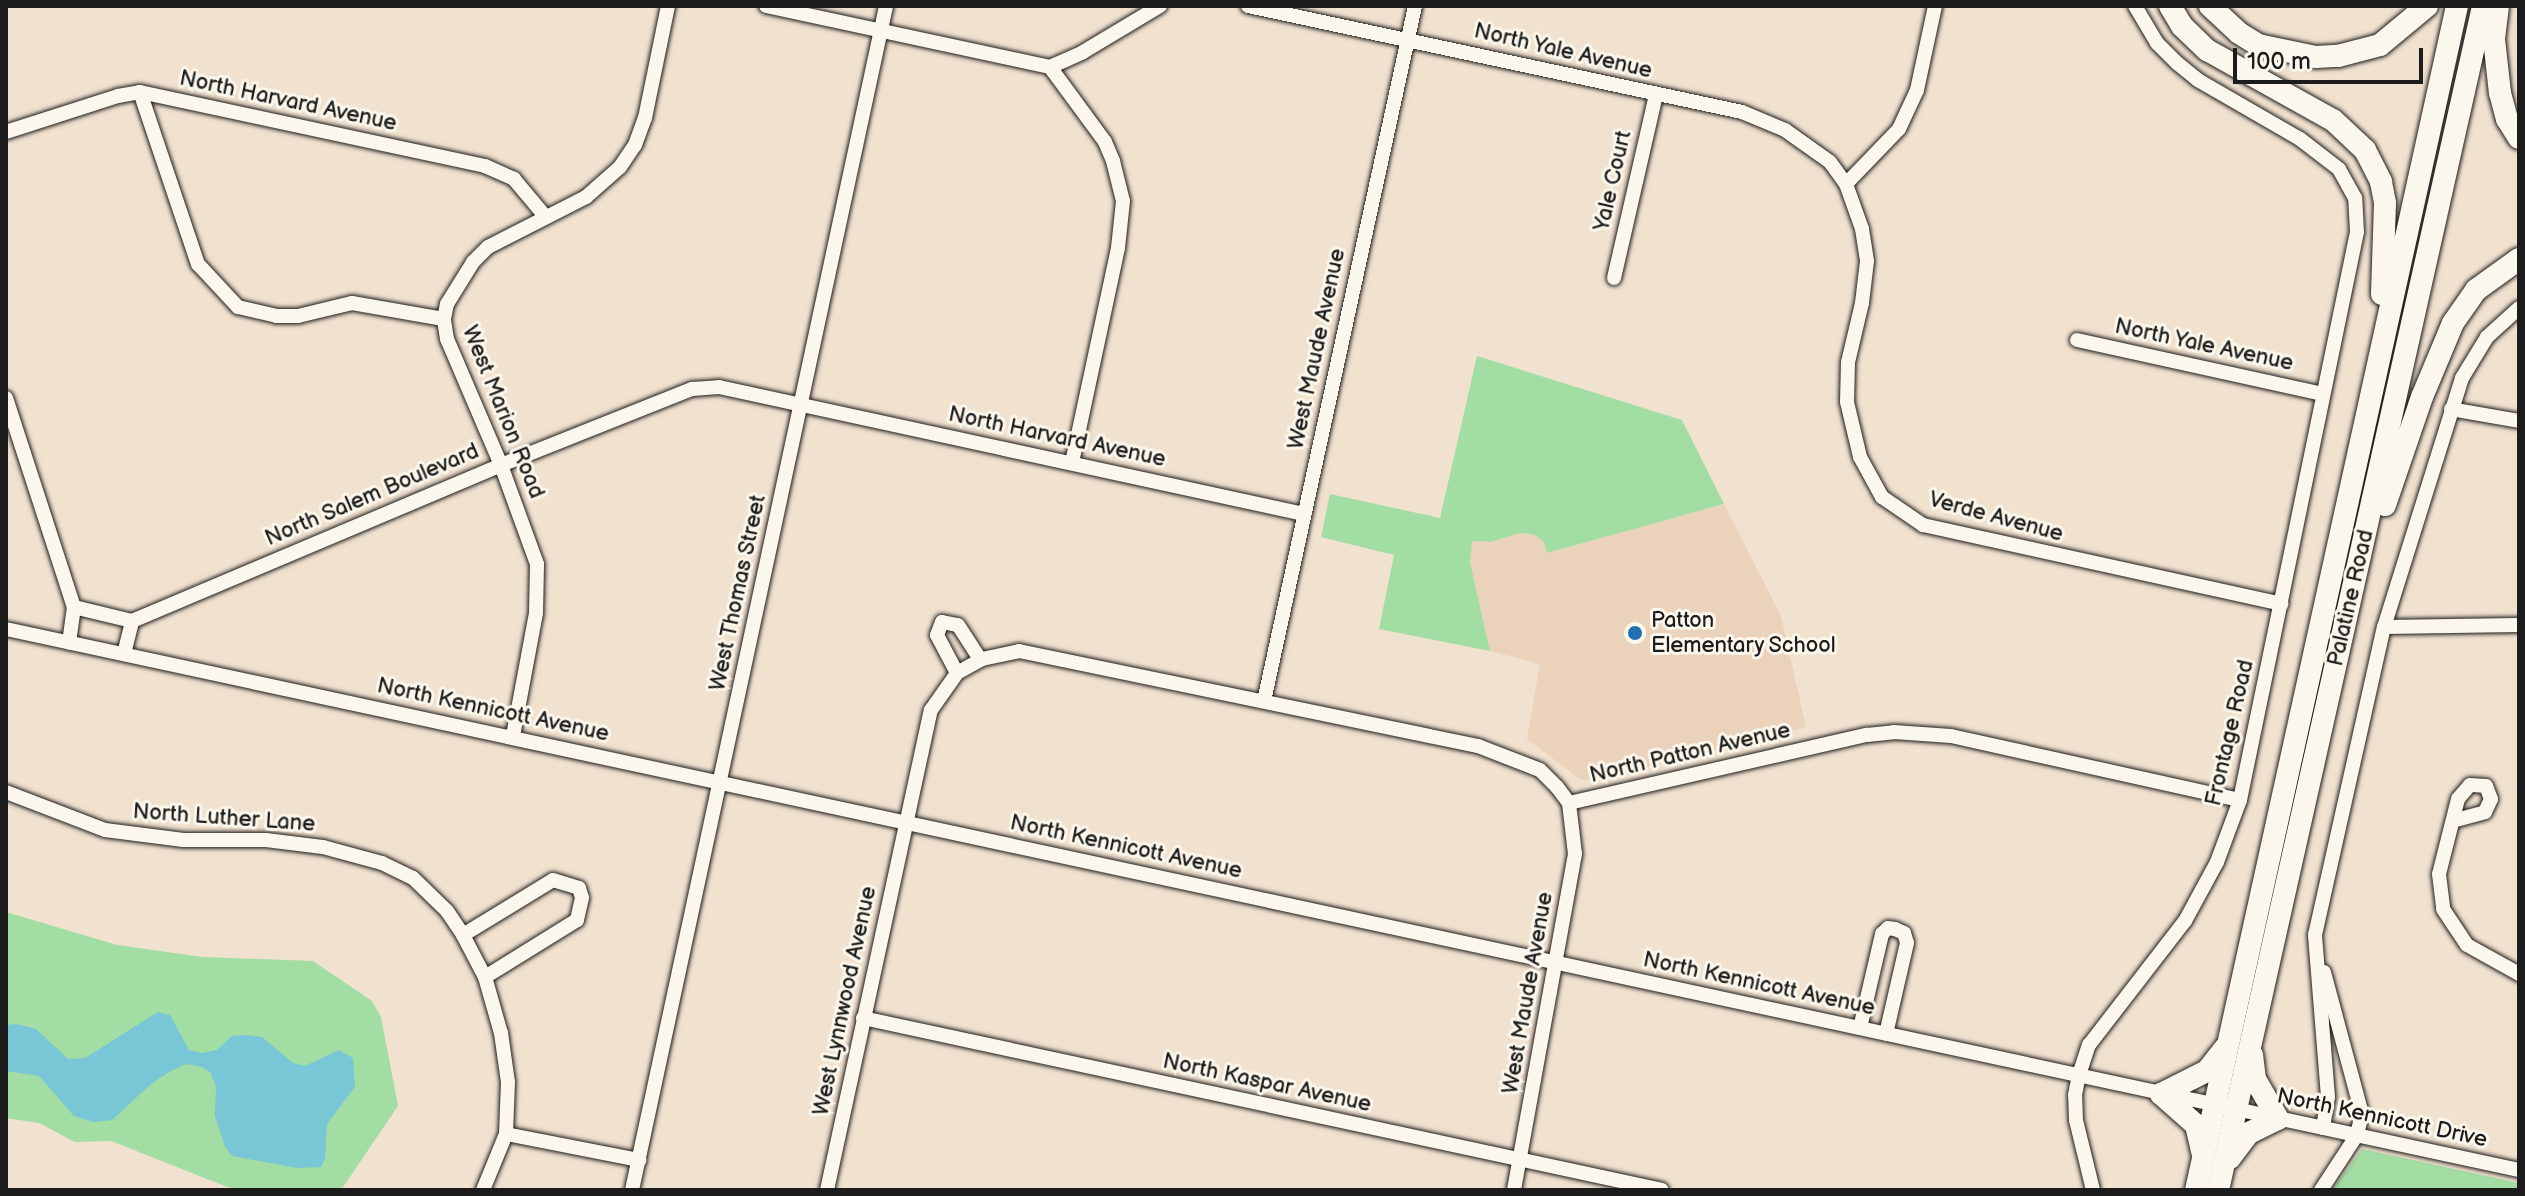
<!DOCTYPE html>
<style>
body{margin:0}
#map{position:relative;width:2525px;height:1196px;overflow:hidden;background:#f1e1cf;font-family:"Balsamiq Sans",sans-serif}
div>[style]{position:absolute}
.built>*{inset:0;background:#ead2bb}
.green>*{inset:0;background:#a2dda3}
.water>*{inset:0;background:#78c6d6}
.roads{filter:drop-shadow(0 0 2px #1c1c1c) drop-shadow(0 0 2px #1c1c1c)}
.minor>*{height:14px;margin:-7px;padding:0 7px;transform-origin:7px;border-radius:7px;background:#fbf7ec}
.highway>*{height:22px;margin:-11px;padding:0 11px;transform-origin:11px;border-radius:11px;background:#fbf7ec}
.dots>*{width:22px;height:22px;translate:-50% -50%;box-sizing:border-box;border:4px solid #fbf7ec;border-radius:50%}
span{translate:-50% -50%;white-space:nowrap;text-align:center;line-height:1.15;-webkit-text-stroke:6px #fbf7ec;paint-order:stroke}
.street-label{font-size:22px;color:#1c1c1c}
.poi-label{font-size:22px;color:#1c1c1c}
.left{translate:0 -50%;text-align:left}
.frame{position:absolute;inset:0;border:8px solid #1c1c1c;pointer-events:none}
.scale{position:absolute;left:2233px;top:48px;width:190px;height:36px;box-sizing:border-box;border:4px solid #1c1c1c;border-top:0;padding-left:10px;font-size:24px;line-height:28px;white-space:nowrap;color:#1c1c1c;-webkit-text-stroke:6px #fbf7ec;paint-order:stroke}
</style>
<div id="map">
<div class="built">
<div style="clip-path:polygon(1724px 504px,1781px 616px,1806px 727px,1595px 780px,1581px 780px,1527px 739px,1540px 664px,1490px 651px,1470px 562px,1471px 541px,1491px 542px,1520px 533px,1535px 535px,1544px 542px,1547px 553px)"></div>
</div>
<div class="green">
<div style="clip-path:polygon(1477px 356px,1682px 420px,1724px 504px,1547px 553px,1544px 542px,1535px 535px,1520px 533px,1491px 542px,1472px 541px,1470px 562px,1490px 651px,1379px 629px,1394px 555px,1321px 537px,1330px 494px,1440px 518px)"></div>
<div style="clip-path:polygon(6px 912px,117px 945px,203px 957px,313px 961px,372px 1001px,381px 1017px,398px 1106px,341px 1190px,235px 1190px,111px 1141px,75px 1142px,39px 1123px,6px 1118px)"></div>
<div style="clip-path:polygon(2362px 1149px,2519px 1183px,2519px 1190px,2332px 1190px)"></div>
</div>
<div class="water">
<div style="clip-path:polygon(158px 1012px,170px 1015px,189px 1050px,202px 1053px,217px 1050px,232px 1036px,246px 1035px,262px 1037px,293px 1063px,305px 1066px,339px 1050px,353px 1058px,355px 1087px,327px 1124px,325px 1159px,321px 1167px,297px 1168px,232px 1156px,225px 1147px,215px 1116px,216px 1086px,210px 1072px,202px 1067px,186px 1064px,169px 1072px,151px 1084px,112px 1120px,94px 1122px,74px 1116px,39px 1076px,6px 1071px,6px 1025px,16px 1024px,36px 1029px,68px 1059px,85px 1058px)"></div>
</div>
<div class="roads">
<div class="minor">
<div style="left:766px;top:6px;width:290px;rotate:12.1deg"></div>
<div style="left:1050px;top:67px;width:36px;rotate:-24deg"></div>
<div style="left:1083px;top:52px;width:90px;rotate:-30.9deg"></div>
<div style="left:1248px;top:6px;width:505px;rotate:12.11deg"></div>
<div style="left:1742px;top:112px;width:47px;rotate:22.7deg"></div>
<div style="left:1785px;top:130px;width:55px;rotate:35.4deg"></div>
<div style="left:1830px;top:162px;width:27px;rotate:54deg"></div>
<div style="left:1846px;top:184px;width:48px;rotate:70.4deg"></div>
<div style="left:1862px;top:229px;width:32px;rotate:81deg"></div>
<div style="left:1867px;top:261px;width:42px;rotate:96.8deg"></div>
<div style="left:1862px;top:303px;width:61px;rotate:103.3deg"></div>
<div style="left:1848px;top:362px;width:40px;rotate:91.4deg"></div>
<div style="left:1847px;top:402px;width:57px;rotate:76.7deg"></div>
<div style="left:1860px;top:457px;width:46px;rotate:61.2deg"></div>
<div style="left:1882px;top:497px;width:50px;rotate:34.3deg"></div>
<div style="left:1923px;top:525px;width:367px;rotate:12.4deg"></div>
<div style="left:1050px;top:67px;width:93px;rotate:53.7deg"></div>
<div style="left:1105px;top:142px;width:21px;rotate:67deg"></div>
<div style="left:1113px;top:161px;width:41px;rotate:76deg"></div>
<div style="left:1123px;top:201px;width:47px;rotate:96.1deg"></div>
<div style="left:1118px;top:248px;width:220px;rotate:102.1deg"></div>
<div style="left:140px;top:92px;width:182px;rotate:71.4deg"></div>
<div style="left:198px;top:264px;width:59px;rotate:47.1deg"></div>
<div style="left:238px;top:307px;width:39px;rotate:13deg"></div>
<div style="left:276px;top:316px;width:22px"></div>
<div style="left:298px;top:316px;width:56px;rotate:-13.5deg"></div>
<div style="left:352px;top:303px;width:93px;rotate:9.9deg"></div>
<div style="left:6px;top:132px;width:118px;rotate:-17.8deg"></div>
<div style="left:118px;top:96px;width:22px;rotate:-10deg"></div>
<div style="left:140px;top:92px;width:353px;rotate:12.1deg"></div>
<div style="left:485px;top:166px;width:32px;rotate:24deg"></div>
<div style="left:514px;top:179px;width:48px;rotate:50deg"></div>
<div style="left:1846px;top:184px;width:76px;rotate:-46.1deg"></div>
<div style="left:1899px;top:129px;width:43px;rotate:-65.2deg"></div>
<div style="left:1917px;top:90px;width:86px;rotate:-77.9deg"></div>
<div style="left:1614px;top:278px;width:189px;rotate:-77.1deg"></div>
<div style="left:2077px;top:340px;width:251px;rotate:12.4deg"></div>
<div style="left:6px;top:398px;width:220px;rotate:72deg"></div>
<div style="left:74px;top:607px;width:36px;rotate:98deg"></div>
<div style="left:2451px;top:409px;width:69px;rotate:10deg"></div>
<div style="left:74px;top:607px;width:60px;rotate:13.6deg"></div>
<div style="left:2384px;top:627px;width:135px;rotate:-0.8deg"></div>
<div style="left:6px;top:629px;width:2571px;rotate:12.15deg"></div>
<div style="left:124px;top:654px;width:34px;rotate:-76deg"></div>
<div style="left:132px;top:621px;width:401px;rotate:-22.9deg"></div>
<div style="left:501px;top:465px;width:206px;rotate:-21.7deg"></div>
<div style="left:692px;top:389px;width:27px;rotate:-4deg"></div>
<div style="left:719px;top:387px;width:599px;rotate:12.25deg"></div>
<div style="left:957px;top:673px;width:43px;rotate:-117.8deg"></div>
<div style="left:937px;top:635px;width:14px;rotate:-69deg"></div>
<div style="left:942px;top:622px;width:16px;rotate:11deg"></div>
<div style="left:958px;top:625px;width:40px;rotate:57.1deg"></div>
<div style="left:1264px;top:701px;width:711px;rotate:-77.74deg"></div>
<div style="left:513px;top:736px;width:125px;rotate:-79.4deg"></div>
<div style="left:536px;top:613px;width:49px;rotate:-88.8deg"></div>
<div style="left:537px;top:564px;width:105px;rotate:-110deg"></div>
<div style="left:501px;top:465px;width:137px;rotate:-113.2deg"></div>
<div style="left:447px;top:339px;width:20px;rotate:-99deg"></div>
<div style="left:444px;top:319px;width:15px;rotate:-79deg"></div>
<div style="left:447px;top:304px;width:49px;rotate:-58.2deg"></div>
<div style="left:473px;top:262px;width:21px;rotate:-45deg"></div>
<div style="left:488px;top:247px;width:110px;rotate:-27deg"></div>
<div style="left:586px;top:197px;width:45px;rotate:-41.4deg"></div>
<div style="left:620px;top:167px;width:27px;rotate:-56deg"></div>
<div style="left:635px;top:145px;width:29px;rotate:-70deg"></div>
<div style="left:645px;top:118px;width:114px;rotate:-78.4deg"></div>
<div style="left:6px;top:792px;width:106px;rotate:21deg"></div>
<div style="left:105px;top:830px;width:79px;rotate:7.3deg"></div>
<div style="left:183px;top:840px;width:83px"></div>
<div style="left:266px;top:840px;width:57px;rotate:7deg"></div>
<div style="left:323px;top:847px;width:61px;rotate:15.2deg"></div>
<div style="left:382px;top:863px;width:34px;rotate:26deg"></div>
<div style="left:413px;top:878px;width:47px;rotate:44.1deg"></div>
<div style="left:447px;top:911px;width:29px;rotate:56deg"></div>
<div style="left:463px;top:935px;width:47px;rotate:62.4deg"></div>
<div style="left:485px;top:977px;width:58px;rotate:74.1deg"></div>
<div style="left:501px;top:1033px;width:49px;rotate:81.9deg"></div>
<div style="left:508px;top:1082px;width:52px;rotate:92.2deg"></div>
<div style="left:506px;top:1134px;width:61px;rotate:112.3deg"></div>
<div style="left:1569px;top:803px;width:306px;rotate:-12.9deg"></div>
<div style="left:1867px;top:735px;width:27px;rotate:-6deg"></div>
<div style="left:1894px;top:732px;width:57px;rotate:4deg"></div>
<div style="left:1951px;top:736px;width:296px;rotate:12.5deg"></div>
<div style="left:2456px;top:820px;width:30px;rotate:-15deg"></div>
<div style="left:2485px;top:812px;width:14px;rotate:-65deg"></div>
<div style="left:2491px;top:799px;width:14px;rotate:-111deg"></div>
<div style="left:2486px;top:786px;width:16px;rotate:-176deg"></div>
<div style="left:2470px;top:785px;width:18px;rotate:131deg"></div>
<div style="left:2458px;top:799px;width:77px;rotate:104.2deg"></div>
<div style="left:2439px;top:874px;width:35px;rotate:83deg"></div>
<div style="left:2443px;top:909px;width:43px;rotate:56.3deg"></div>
<div style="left:2467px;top:945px;width:60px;rotate:29.1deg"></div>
<div style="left:463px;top:935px;width:105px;rotate:-31.4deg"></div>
<div style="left:553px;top:880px;width:27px;rotate:17deg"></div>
<div style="left:579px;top:888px;width:10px;rotate:73deg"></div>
<div style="left:582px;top:898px;width:23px;rotate:103deg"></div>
<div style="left:577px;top:920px;width:108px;rotate:148.2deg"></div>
<div style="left:863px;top:1018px;width:817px;rotate:12.15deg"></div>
<div style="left:1860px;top:1028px;width:97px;rotate:-76.8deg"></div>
<div style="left:1882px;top:934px;width:8px;rotate:-45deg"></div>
<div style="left:1888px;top:928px;width:7px;rotate:8deg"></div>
<div style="left:1895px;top:929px;width:10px;rotate:24deg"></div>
<div style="left:1904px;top:933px;width:10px;rotate:73deg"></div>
<div style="left:1907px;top:943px;width:93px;rotate:103deg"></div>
<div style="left:2323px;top:1128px;width:31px;rotate:-81deg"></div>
<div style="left:2328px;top:1097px;width:163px;rotate:-94.6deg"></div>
<div style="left:2315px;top:935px;width:316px;rotate:-77.4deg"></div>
<div style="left:2384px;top:627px;width:261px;rotate:-72.6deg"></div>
<div style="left:2462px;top:378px;width:48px;rotate:-58.6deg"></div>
<div style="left:2487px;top:337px;width:43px;rotate:-42.2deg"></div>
<div style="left:506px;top:1134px;width:136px;rotate:11.1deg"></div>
<div style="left:632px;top:1190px;width:1211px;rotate:-77.89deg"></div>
<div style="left:827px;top:1190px;width:491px;rotate:-77.8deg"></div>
<div style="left:931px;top:710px;width:45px;rotate:-54.9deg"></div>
<div style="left:957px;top:673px;width:29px;rotate:-29deg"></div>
<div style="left:982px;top:659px;width:38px;rotate:-12deg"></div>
<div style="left:1019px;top:651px;width:469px;rotate:11.7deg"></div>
<div style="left:1478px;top:746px;width:66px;rotate:21.2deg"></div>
<div style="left:1540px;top:770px;width:24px;rotate:45deg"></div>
<div style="left:1557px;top:787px;width:20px;rotate:53deg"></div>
<div style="left:1569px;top:803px;width:51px;rotate:83.3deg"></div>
<div style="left:1575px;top:854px;width:341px;rotate:100.3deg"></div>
<div style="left:2093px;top:1190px;width:72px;rotate:-103.7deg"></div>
<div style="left:2076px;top:1120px;width:25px;rotate:-92deg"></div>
<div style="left:2075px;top:1095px;width:20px;rotate:-79deg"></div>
<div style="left:2079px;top:1075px;width:32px;rotate:-72deg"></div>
<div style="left:2089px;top:1045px;width:157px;rotate:-52.3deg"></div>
<div style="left:2185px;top:921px;width:67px;rotate:-61.5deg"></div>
<div style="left:2217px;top:862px;width:66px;rotate:-69.6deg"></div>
<div style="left:2240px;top:800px;width:580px;rotate:-78.36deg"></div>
<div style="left:2357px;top:232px;width:34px;rotate:-93deg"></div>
<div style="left:2355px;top:198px;width:33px;rotate:-119deg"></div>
<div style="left:2339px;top:169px;width:49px;rotate:-142.4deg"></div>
<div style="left:2300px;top:139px;width:118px;rotate:-150deg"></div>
<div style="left:2198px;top:80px;width:27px;rotate:-141deg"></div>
<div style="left:2177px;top:63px;width:28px;rotate:-135deg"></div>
<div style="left:2157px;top:43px;width:43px;rotate:-120.7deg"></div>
<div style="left:2321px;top:1190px;width:66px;rotate:-56.8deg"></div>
<div style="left:2357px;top:1135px;width:22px;rotate:-77deg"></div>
<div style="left:2362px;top:1114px;width:147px;rotate:-105deg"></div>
</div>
<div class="highway">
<div style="left:2170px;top:6px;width:23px;rotate:59deg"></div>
<div style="left:2182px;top:26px;width:35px;rotate:44deg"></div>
<div style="left:2207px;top:50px;width:144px;rotate:29.1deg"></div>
<div style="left:2333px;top:120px;width:44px;rotate:43.2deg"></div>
<div style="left:2365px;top:150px;width:36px;rotate:63deg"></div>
<div style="left:2381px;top:182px;width:21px;rotate:79deg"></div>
<div style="left:2385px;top:203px;width:91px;rotate:91.9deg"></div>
<div style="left:2210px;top:6px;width:40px;rotate:43deg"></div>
<div style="left:2239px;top:33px;width:22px;rotate:32deg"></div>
<div style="left:2258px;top:45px;width:59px;rotate:11.7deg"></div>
<div style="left:2316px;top:57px;width:22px;rotate:-3deg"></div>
<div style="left:2338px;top:56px;width:43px;rotate:-14.7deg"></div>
<div style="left:2380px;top:45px;width:61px;rotate:-39.7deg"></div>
<div style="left:2498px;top:6px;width:33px;rotate:97deg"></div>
<div style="left:2494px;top:39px;width:54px;rotate:83.7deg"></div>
<div style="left:2500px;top:93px;width:27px;rotate:75deg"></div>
<div style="left:2507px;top:119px;width:22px;rotate:58deg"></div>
<div style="left:2385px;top:505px;width:114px;rotate:-71.1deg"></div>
<div style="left:2422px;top:397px;width:80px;rotate:-67.3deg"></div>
<div style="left:2453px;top:323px;width:40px;rotate:-55.1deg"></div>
<div style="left:2476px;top:290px;width:53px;rotate:-35.8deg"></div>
<div style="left:2161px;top:1094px;width:51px;rotate:-26.6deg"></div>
<div style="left:2207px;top:1071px;width:28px;rotate:-52deg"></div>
<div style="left:2161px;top:1094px;width:47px;rotate:41.5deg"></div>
<div style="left:2196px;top:1125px;width:28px;rotate:77deg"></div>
<div style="left:2230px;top:1158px;width:31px;rotate:-53deg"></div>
<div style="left:2249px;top:1133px;width:32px;rotate:-26deg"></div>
<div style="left:2278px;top:1119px;width:46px;rotate:-119.9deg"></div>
<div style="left:2255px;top:1079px;width:24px;rotate:-97deg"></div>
<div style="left:2196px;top:1190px;width:1212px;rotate:-77.57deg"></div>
<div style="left:2218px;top:1190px;width:1213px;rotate:-77.38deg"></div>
</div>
</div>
<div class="dots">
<div style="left:1635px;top:633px;background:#1f6fb2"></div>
</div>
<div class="street-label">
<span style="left:1563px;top:51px;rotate:13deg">North Yale Avenue</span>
<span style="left:288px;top:101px;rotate:12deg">North Harvard Avenue</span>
<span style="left:1613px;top:181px;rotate:-77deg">Yale Court</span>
<span style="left:2204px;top:345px;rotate:12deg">North Yale Avenue</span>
<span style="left:1317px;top:349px;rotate:-78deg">West Maude Avenue</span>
<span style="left:503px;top:412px;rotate:68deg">West Marion Road</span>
<span style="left:1057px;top:437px;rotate:12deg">North Harvard Avenue</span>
<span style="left:372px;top:495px;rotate:-23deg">North Salem Boulevard</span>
<span style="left:1996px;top:517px;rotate:15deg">Verde Avenue</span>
<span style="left:738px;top:593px;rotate:-78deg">West Thomas Street</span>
<span style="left:2351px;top:598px;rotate:-77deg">Palatine Road</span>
<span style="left:493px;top:710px;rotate:12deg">North Kennicott Avenue</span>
<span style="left:2230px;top:733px;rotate:-77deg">Frontage Road</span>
<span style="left:1690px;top:753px;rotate:-13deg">North Patton Avenue</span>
<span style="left:224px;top:818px;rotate:4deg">North Luther Lane</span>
<span style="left:1126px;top:847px;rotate:12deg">North Kennicott Avenue</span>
<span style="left:1759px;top:984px;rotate:12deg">North Kennicott Avenue</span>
<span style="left:1528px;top:993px;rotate:-80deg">West Maude Avenue</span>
<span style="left:845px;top:1001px;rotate:-78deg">West Lynnwood Avenue</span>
<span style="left:1267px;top:1083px;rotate:12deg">North Kaspar Avenue</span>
<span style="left:2382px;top:1118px;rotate:12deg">North Kennicott Drive</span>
</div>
<div class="poi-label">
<span class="left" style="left:1651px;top:633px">Patton<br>Elementary School</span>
</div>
<div class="frame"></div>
<div class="scale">100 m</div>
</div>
